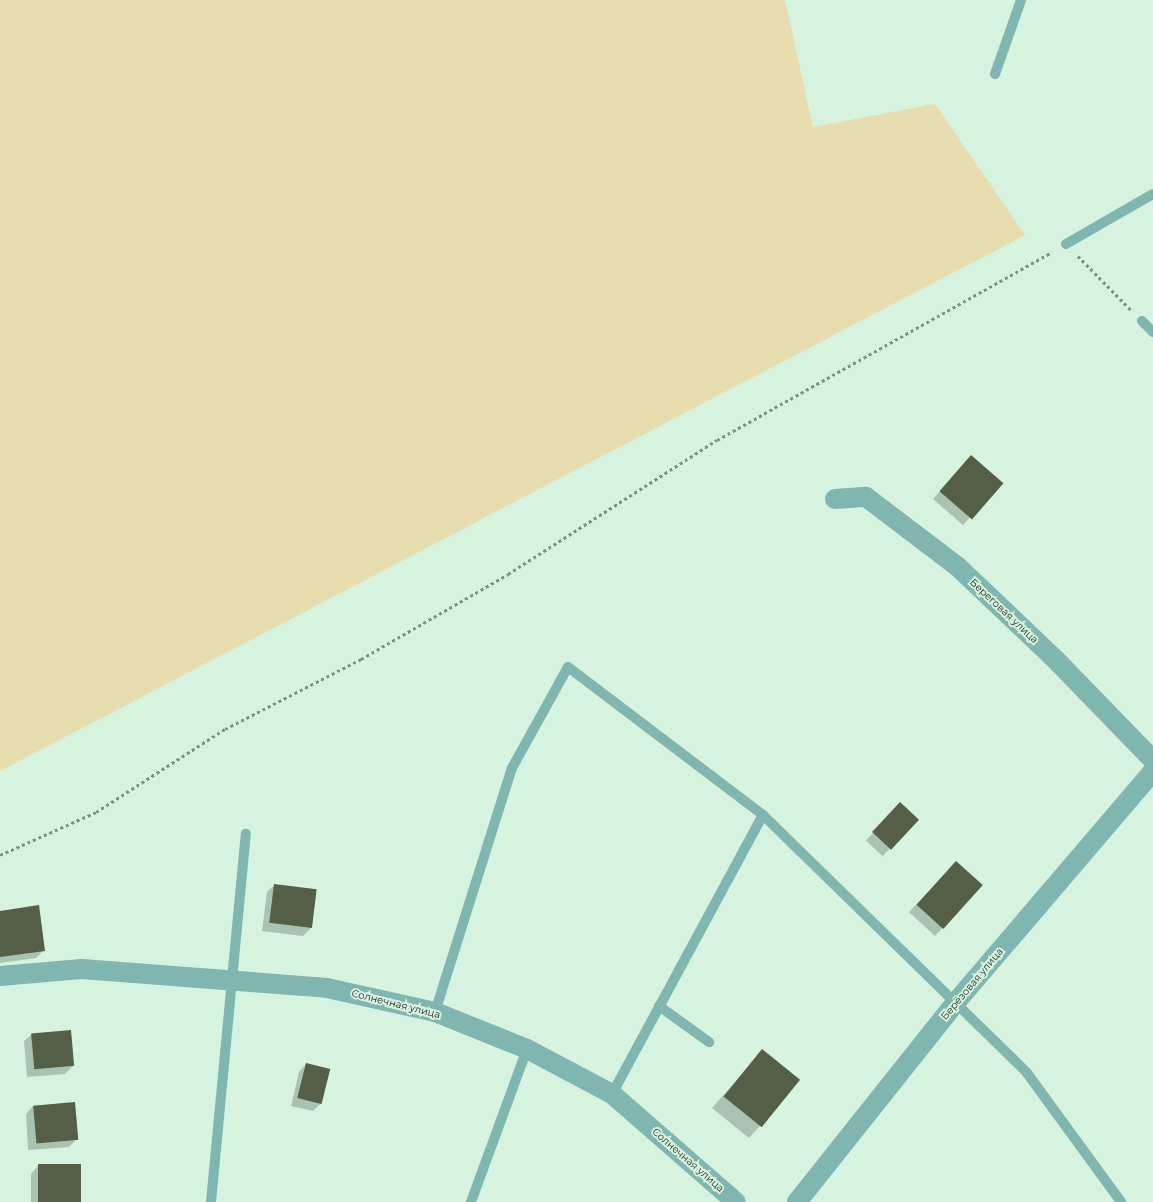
<!DOCTYPE html>
<meta charset="utf-8">
<style>
body{margin:0}
#map{position:relative;width:1153px;height:1202px;overflow:hidden;background:#d5f3df;font-family:Montserrat,sans-serif}
div>[style]{position:absolute}
.green>*{inset:0;background:#e8ddae}
.shadow>*{inset:0;background:#0003;transform-origin:0 0}
.building>*{inset:0;background:#545f45;transform-origin:0 0}
.path>*{height:2.5px;margin-top:-1.25px;transform-origin:0;background:repeating-linear-gradient(90deg,#7c9183 0 3px,transparent 0 6px)}
.lane>*{height:10px;margin:-5px;padding:0 5px;transform-origin:5px;border-radius:5px;background:#80b6b0}
.street>*{height:20px;margin:-10px;padding:0 10px;transform-origin:10px;border-radius:10px;background:#80b6b0}
span{translate:-50% -50%;white-space:nowrap;text-align:center;line-height:1.15;-webkit-text-stroke:4px #d5f3df;paint-order:stroke}
.street-label{font-size:10px;color:#1d2821}
</style>
<div id="map">
<div class="green">
<div style="clip-path:polygon(0 0,785px 0,813px 127px,935px 104px,1025px 235px,0 771px)"></div>
</div>
<div class="shadow">
<div style="clip-path:polygon(964px 464px,1001px 483px,963px 525px,933px 499px)"></div>
<div style="left:900px;top:804px;width:23px;height:50px;rotate:43deg"></div>
<div style="clip-path:polygon(949px 870px,982px 886px,935px 936px,909px 912px)"></div>
<div style="clip-path:polygon(275px 885px,311px 928px,303px 936px,262px 931px,267px 892px)"></div>
<div style="clip-path:polygon(0 912px,44px 950px,36px 958px,0 963px)"></div>
<div style="clip-path:polygon(32px 1034px,73px 1066px,65px 1074px,27px 1077px,24px 1041px)"></div>
<div style="clip-path:polygon(762px 1051px,760px 1126px,749px 1138px,712px 1108px)"></div>
<div style="clip-path:polygon(306px 1064px,321px 1103px,313px 1111px,291px 1106px,299px 1072px)"></div>
<div style="clip-path:polygon(33px 1106px,77px 1139px,69px 1147px,28px 1150px,26px 1114px)"></div>
<div style="clip-path:polygon(38px 1166px,80px 1202px,31px 1202px,31px 1174px)"></div>
</div>
<div class="building">
<div style="left:971px;top:455px;width:43px;height:48px;rotate:41deg"></div>
<div style="left:900px;top:802px;width:26px;height:41px;rotate:43deg"></div>
<div style="left:956px;top:861px;width:36px;height:59px;rotate:42deg"></div>
<div style="left:274px;top:884px;width:43px;height:39px;rotate:7deg"></div>
<div style="clip-path:polygon(39px 905px,45px 951px,0 957px,0 911px)"></div>
<div style="left:71px;top:1030px;width:36px;height:40px;rotate:85deg"></div>
<div style="left:762px;top:1049px;width:49px;height:61px;rotate:39deg"></div>
<div style="left:306px;top:1063px;width:25px;height:36px;rotate:14deg"></div>
<div style="left:75px;top:1102px;width:38px;height:42px;rotate:85deg"></div>
<div style="left:81px;top:1164px;width:38px;height:43px;rotate:90deg"></div>
</div>
<div class="path">
<div style="left:1078px;top:256px;width:76px;rotate:45.5deg"></div>
<div style="left:0;top:855px;width:105px;rotate:-24.1deg"></div>
<div style="left:96px;top:812px;width:153px;rotate:-32.8deg"></div>
<div style="left:225px;top:729px;width:153px;rotate:-27.2deg"></div>
<div style="left:361px;top:659px;width:170px;rotate:-30deg"></div>
<div style="left:508px;top:574px;width:248px;rotate:-32.7deg"></div>
<div style="left:717px;top:440px;width:384px;rotate:-29.3deg"></div>
</div>
<div class="lane">
<div style="left:995px;top:74px;width:78px;rotate:-70.6deg"></div>
<div style="left:1066px;top:244px;width:100px;rotate:-29.9deg"></div>
<div style="left:1142px;top:321px;width:16px;rotate:45deg"></div>
<div style="left:659px;top:1006px;width:62px;rotate:35.8deg"></div>
<div style="left:435px;top:1012px;width:256px;rotate:-72.5deg"></div>
<div style="left:512px;top:768px;width:115px;rotate:-61deg"></div>
<div style="left:568px;top:667px;width:245px;rotate:37.2deg"></div>
<div style="left:763px;top:815px;width:369px;rotate:44.3deg"></div>
<div style="left:1027px;top:1073px;width:160px;rotate:53.9deg"></div>
<div style="left:612px;top:1094px;width:317px;rotate:-61.6deg"></div>
<div style="left:211px;top:1202px;width:370px;rotate:-84.6deg"></div>
<div style="left:471px;top:1202px;width:163px;rotate:-69.9deg"></div>
</div>
<div class="street">
<div style="left:835px;top:499px;width:31px;rotate:-4deg"></div>
<div style="left:866px;top:497px;width:114px;rotate:37.2deg"></div>
<div style="left:957px;top:566px;width:135px;rotate:43.5deg"></div>
<div style="left:1055px;top:659px;width:141px;rotate:45.9deg"></div>
<div style="left:0;top:976px;width:82px;rotate:-4.9deg"></div>
<div style="left:82px;top:969px;width:246px;rotate:4.4deg"></div>
<div style="left:327px;top:988px;width:111px;rotate:12.5deg"></div>
<div style="left:435px;top:1012px;width:99px;rotate:21.9deg"></div>
<div style="left:527px;top:1049px;width:96px;rotate:27.9deg"></div>
<div style="left:612px;top:1094px;width:164px;rotate:41.1deg"></div>
<div style="left:797px;top:1202px;width:256px;rotate:-51.5deg"></div>
<div style="left:956px;top:1002px;width:304px;rotate:-49.5deg"></div>
</div>
<div class="street-label">
<span style="left:1004px;top:611px;rotate:43deg">Береговая улица</span>
<span style="left:972px;top:984px;rotate:-50deg">Берёзовая улица</span>
<span style="left:396px;top:1004px;rotate:14deg">Солнечная улица</span>
<span style="left:688px;top:1160px;rotate:41deg">Солнечная улица</span>
</div>
</div>
